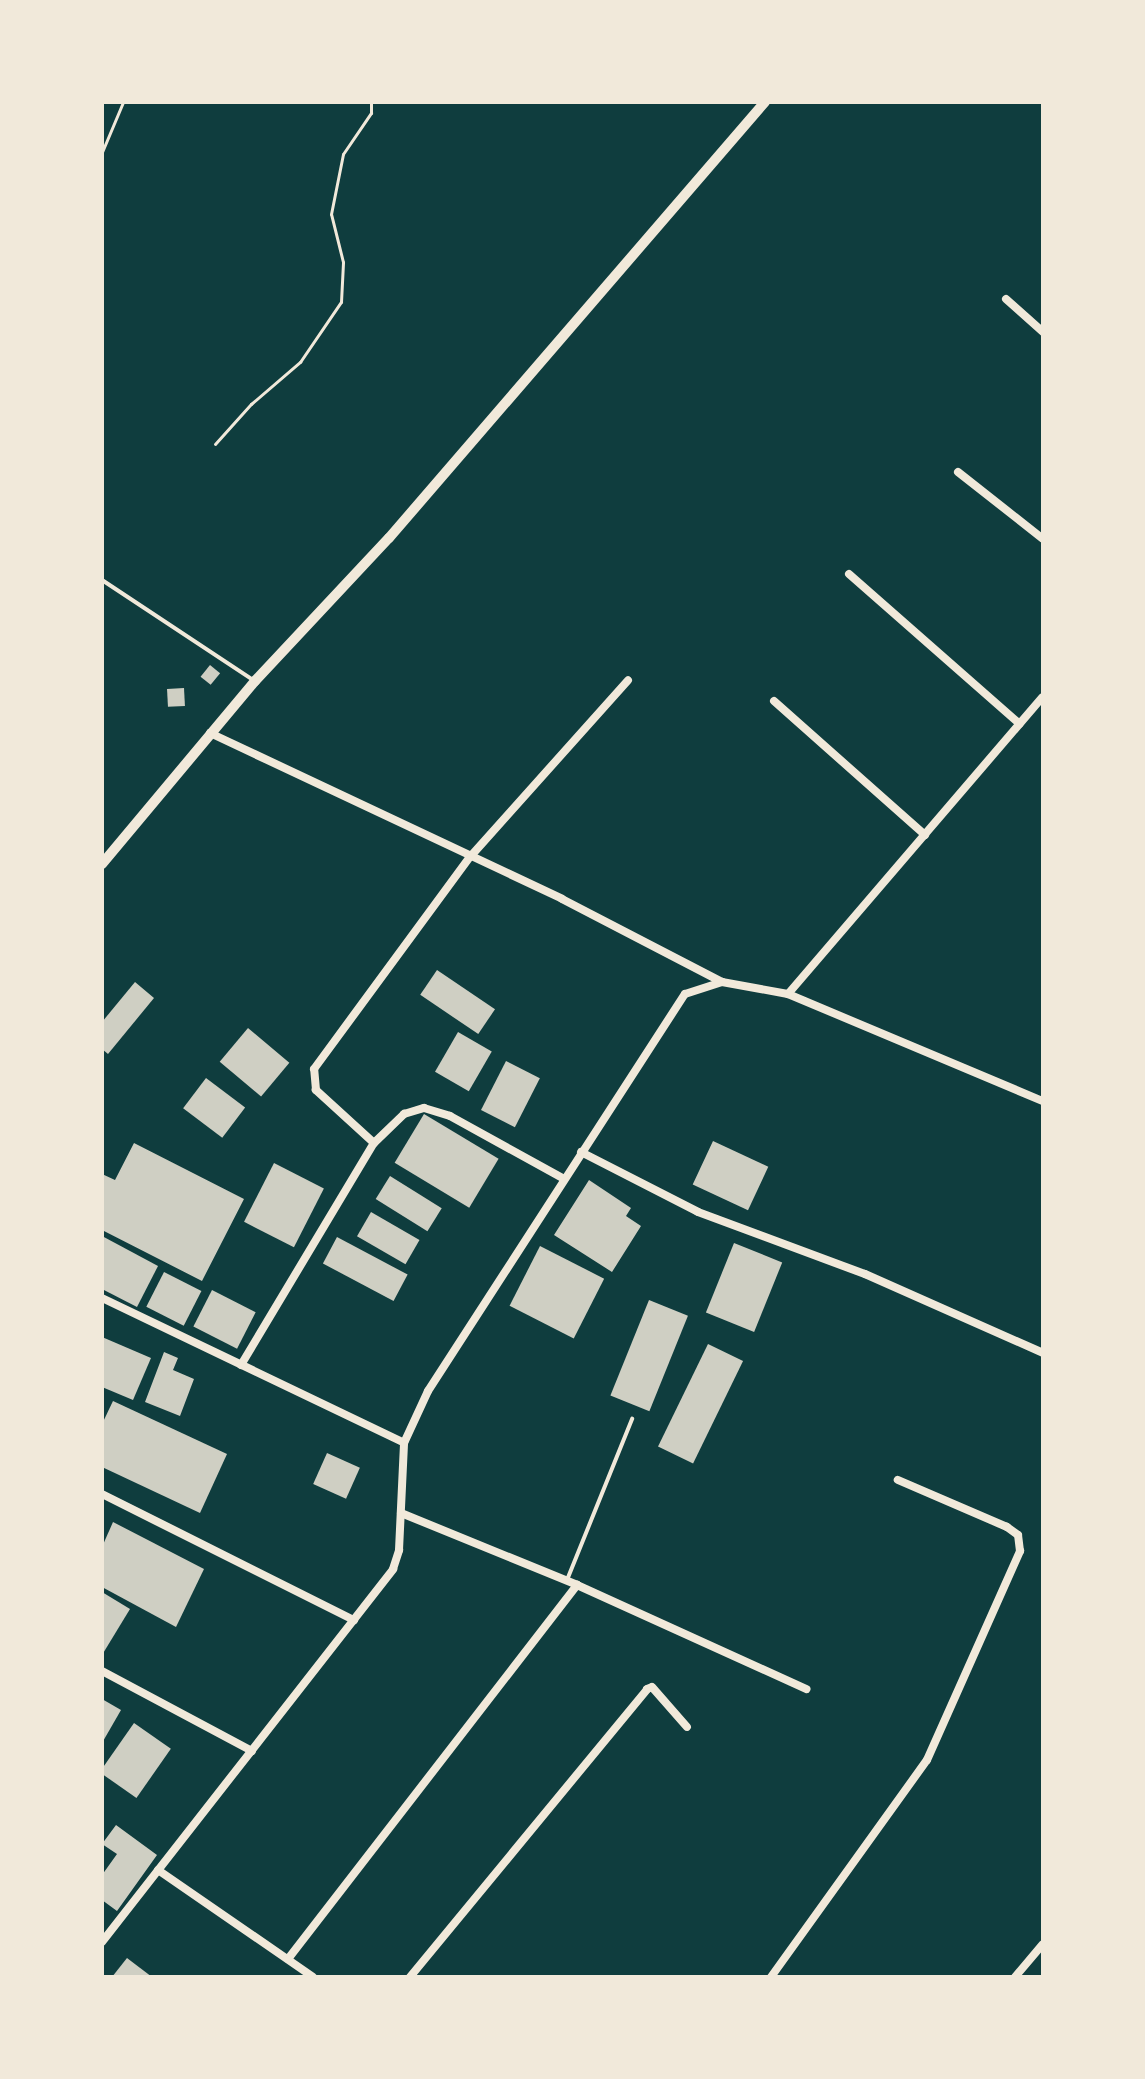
<!DOCTYPE html>
<style>
body{margin:0}
#map{position:relative;width:1145px;height:2079px;overflow:hidden;background:#0f3d3e;font-family:"PT Sans Narrow",sans-serif}
div>[style]{position:absolute}
.building>*{inset:0;background:#cfcfc3;transform-origin:0 0}
.path>*{height:3px;margin:-1.5px;padding:0 1.5px;transform-origin:1.5px;border-radius:1.5px;background:#f1e9da}
.service>*{height:4px;margin:-2px;padding:0 2px;transform-origin:2px;border-radius:2px;background:#f1e9da}
.minor>*{height:8px;margin:-4px;padding:0 4px;transform-origin:4px;border-radius:4px;background:#f1e9da}
.tertiary>*{height:10px;margin:-5px;padding:0 5px;transform-origin:5px;border-radius:5px;background:#f1e9da}
span{translate:-50% -50%;white-space:nowrap;text-align:center;line-height:1.15;-webkit-text-stroke:7px #f1e9da;paint-order:stroke}
.frame{position:absolute;inset:0;border:104px solid #f1e9da;pointer-events:none}
</style>
<div id="map">
<div class="building">
<div style="left:210px;top:665px;width:13px;height:15px;rotate:39deg"></div>
<div style="left:184px;top:688px;width:18px;height:17px;rotate:87deg"></div>
<div style="left:437px;top:970px;width:70px;height:30px;rotate:34deg"></div>
<div style="clip-path:polygon(135px 982px,154px 998px,108px 1054px,102px 1049px,102px 1022px)"></div>
<div style="left:248px;top:1028px;width:54px;height:44px;rotate:40deg"></div>
<div style="left:458px;top:1032px;width:39px;height:46px;rotate:30deg"></div>
<div style="left:506px;top:1061px;width:38px;height:55px;rotate:27deg"></div>
<div style="left:206px;top:1078px;width:49px;height:38px;rotate:37deg"></div>
<div style="left:424px;top:1114px;width:87px;height:57px;rotate:31deg"></div>
<div style="left:713px;top:1141px;width:61px;height:48px;rotate:25deg"></div>
<div style="clip-path:polygon(134px 1143px,244px 1199px,202px 1281px,102px 1230px,102px 1174px,115px 1180px)"></div>
<div style="left:274px;top:1163px;width:56px;height:66px;rotate:27deg"></div>
<div style="left:390px;top:1176px;width:61px;height:27px;rotate:32deg"></div>
<div style="clip-path:polygon(589px 1180px,631px 1208px,626px 1216px,641px 1226px,612px 1272px,554px 1235px)"></div>
<div style="left:371px;top:1212px;width:56px;height:28px;rotate:30deg"></div>
<div style="clip-path:polygon(102px 1236px,158px 1266px,137px 1307px,102px 1289px)"></div>
<div style="left:337px;top:1237px;width:80px;height:30px;rotate:28deg"></div>
<div style="left:734px;top:1243px;width:52px;height:75px;rotate:22deg"></div>
<div style="left:540px;top:1246px;width:72px;height:67px;rotate:27deg"></div>
<div style="left:164px;top:1272px;width:42px;height:39px;rotate:27deg"></div>
<div style="left:212px;top:1290px;width:49px;height:41px;rotate:27deg"></div>
<div style="left:649px;top:1300px;width:42px;height:103px;rotate:22deg"></div>
<div style="clip-path:polygon(102px 1337px,151px 1358px,133px 1400px,102px 1387px)"></div>
<div style="left:708px;top:1344px;width:39px;height:114px;rotate:26deg"></div>
<div style="clip-path:polygon(164px 1352px,178px 1358px,173px 1370px,194px 1379px,180px 1416px,145px 1402px)"></div>
<div style="clip-path:polygon(113px 1401px,227px 1454px,200px 1513px,102px 1467px,102px 1424px)"></div>
<div style="left:327px;top:1453px;width:36px;height:34px;rotate:24deg"></div>
<div style="clip-path:polygon(113px 1522px,204px 1569px,176px 1627px,102px 1587px,102px 1547px)"></div>
<div style="clip-path:polygon(102px 1592px,130px 1609px,102px 1655px)"></div>
<div style="clip-path:polygon(102px 1699px,121px 1710px,102px 1743px)"></div>
<div style="left:134px;top:1723px;width:45px;height:60px;rotate:35deg"></div>
<div style="clip-path:polygon(116px 1825px,157px 1855px,117px 1911px,102px 1900px,102px 1875px,117px 1854px,102px 1844px)"></div>
<div style="clip-path:polygon(127px 1958px,152px 1977px,112px 1977px)"></div>
</div>
<div class="path">
<div style="left:102px;top:152px;width:54px;rotate:-67.2deg"></div>
<div style="left:215px;top:444px;width:54px;rotate:-48deg"></div>
<div style="left:251px;top:404px;width:65px;rotate:-40.6deg"></div>
<div style="left:300px;top:362px;width:73px;rotate:-55.7deg"></div>
<div style="left:341px;top:302px;width:40px;rotate:-87.1deg"></div>
<div style="left:343px;top:262px;width:49px;rotate:-104deg"></div>
<div style="left:331px;top:214px;width:61px;rotate:-78.7deg"></div>
<div style="left:343px;top:154px;width:50px;rotate:-55.7deg"></div>
<div style="left:371px;top:113px;width:11px;rotate:-90deg"></div>
</div>
<div class="service">
<div style="left:102px;top:580px;width:181px;rotate:33.5deg"></div>
<div style="left:567px;top:1580px;width:174px;rotate:-68deg"></div>
</div>
<div class="minor">
<div style="left:1006px;top:299px;width:50px;rotate:41.7deg"></div>
<div style="left:958px;top:472px;width:108px;rotate:38.2deg"></div>
<div style="left:849px;top:574px;width:227px;rotate:41.3deg"></div>
<div style="left:774px;top:701px;width:202px;rotate:41.6deg"></div>
<div style="left:210px;top:733px;width:389px;rotate:25.2deg"></div>
<div style="left:562px;top:899px;width:180px;rotate:27.4deg"></div>
<div style="left:788px;top:994px;width:391px;rotate:-49.4deg"></div>
<div style="left:374px;top:1143px;width:79px;rotate:-137.6deg"></div>
<div style="left:316px;top:1090px;width:21px;rotate:-95deg"></div>
<div style="left:314px;top:1069px;width:263px;rotate:-53.7deg"></div>
<div style="left:470px;top:857px;width:237px;rotate:-48.2deg"></div>
<div style="left:581px;top:1152px;width:131px;rotate:27.1deg"></div>
<div style="left:698px;top:1212px;width:178px;rotate:20.4deg"></div>
<div style="left:865px;top:1274px;width:195px;rotate:23.9deg"></div>
<div style="left:102px;top:1298px;width:335px;rotate:25.6deg"></div>
<div style="left:241px;top:1365px;width:259px;rotate:-59.1deg"></div>
<div style="left:374px;top:1143px;width:42px;rotate:-44deg"></div>
<div style="left:404px;top:1114px;width:21px;rotate:-17deg"></div>
<div style="left:424px;top:1108px;width:27px;rotate:17deg"></div>
<div style="left:450px;top:1116px;width:130px;rotate:28.9deg"></div>
<div style="left:102px;top:1494px;width:282px;rotate:26.6deg"></div>
<div style="left:401px;top:1513px;width:190px;rotate:22.2deg"></div>
<div style="left:577px;top:1585px;width:252px;rotate:24.4deg"></div>
<div style="left:102px;top:1671px;width:170px;rotate:28.1deg"></div>
<div style="left:158px;top:1870px;width:188px;rotate:34.6deg"></div>
<div style="left:102px;top:1942px;width:473px;rotate:-52deg"></div>
<div style="left:393px;top:1569px;width:20px;rotate:-72deg"></div>
<div style="left:399px;top:1550px;width:107px;rotate:-87.3deg"></div>
<div style="left:404px;top:1443px;width:57px;rotate:-65.2deg"></div>
<div style="left:428px;top:1391px;width:473px;rotate:-57.1deg"></div>
<div style="left:685px;top:994px;width:39px;rotate:-18deg"></div>
<div style="left:722px;top:982px;width:67px;rotate:10.3deg"></div>
<div style="left:788px;top:994px;width:277px;rotate:22.8deg"></div>
<div style="left:288px;top:1959px;width:473px;rotate:-52.3deg"></div>
<div style="left:410px;top:1977px;width:373px;rotate:-50.5deg"></div>
<div style="left:647px;top:1689px;width:5px;rotate:-22deg"></div>
<div style="left:652px;top:1687px;width:53px;rotate:48.8deg"></div>
<div style="left:771px;top:1977px;width:267px;rotate:-54.3deg"></div>
<div style="left:927px;top:1760px;width:229px;rotate:-66deg"></div>
<div style="left:1020px;top:1551px;width:16px;rotate:-97deg"></div>
<div style="left:1018px;top:1535px;width:14px;rotate:-144deg"></div>
<div style="left:1007px;top:1527px;width:119px;rotate:-156.7deg"></div>
<div style="left:1015px;top:1977px;width:43px;rotate:-49.7deg"></div>
</div>
<div class="tertiary">
<div style="left:102px;top:864px;width:239px;rotate:-50.1deg"></div>
<div style="left:255px;top:681px;width:196px;rotate:-46.9deg"></div>
<div style="left:389px;top:538px;width:576px;rotate:-49.23deg"></div>
</div>
<div class="frame"></div>
</div>
